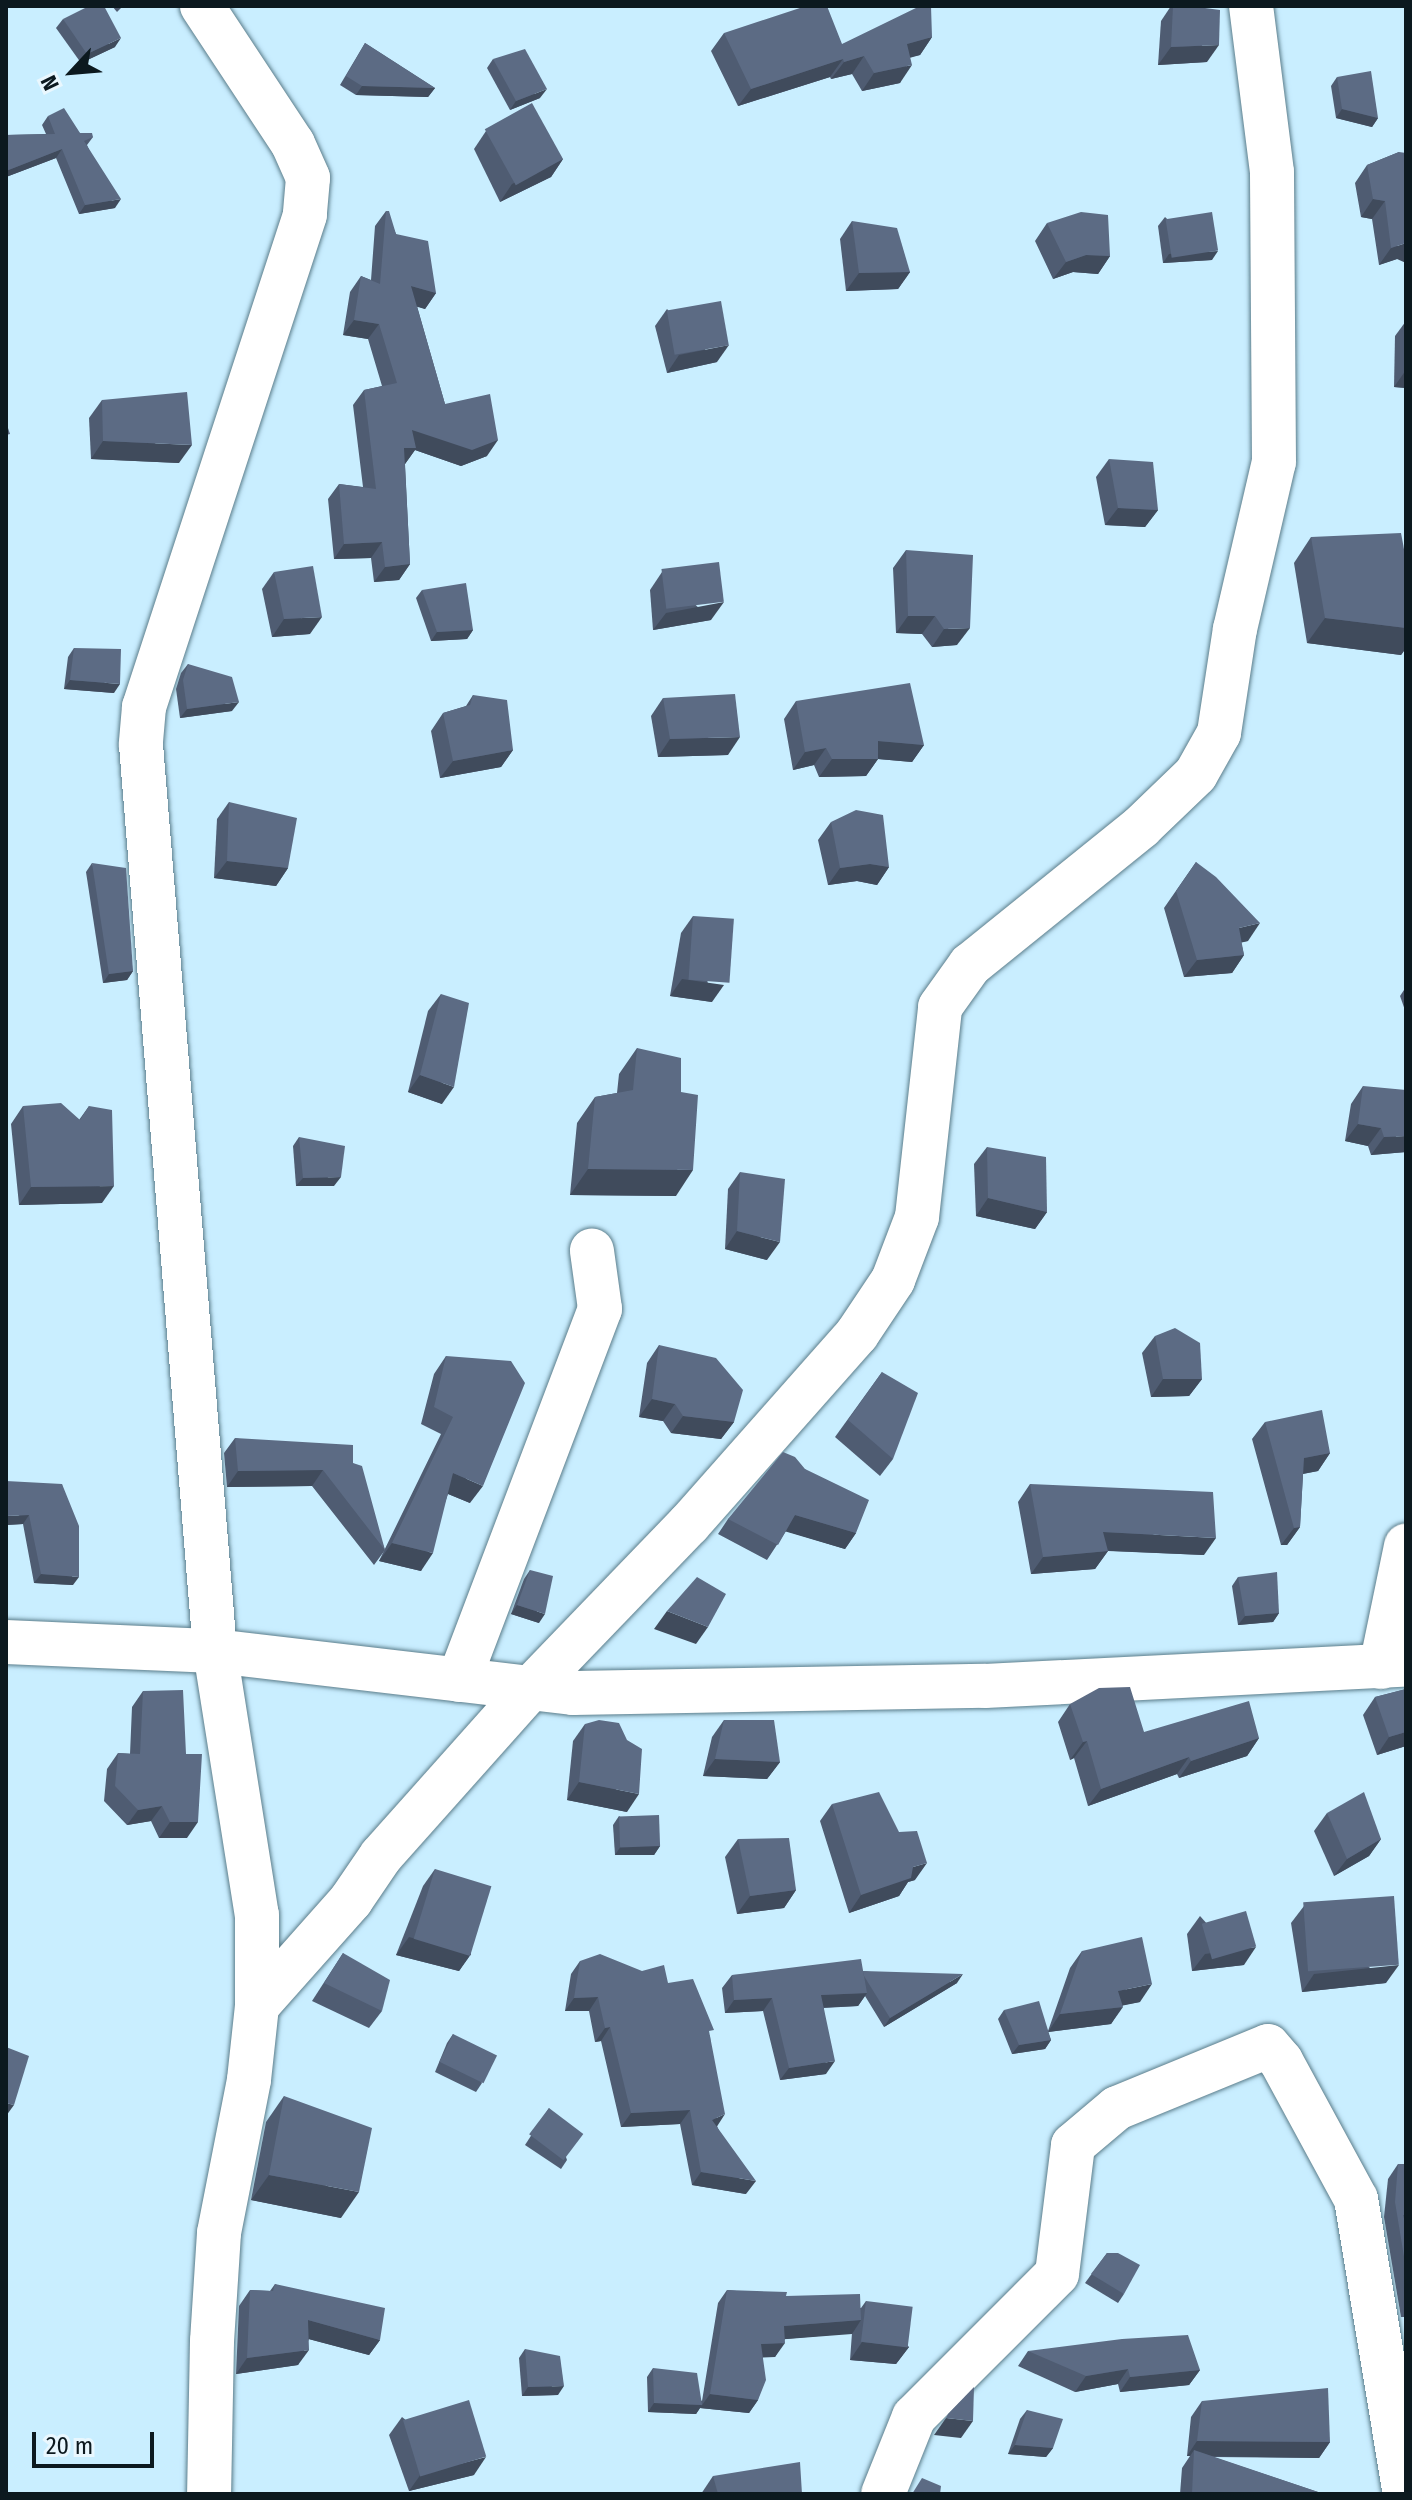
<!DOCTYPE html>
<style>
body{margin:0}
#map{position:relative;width:1412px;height:2500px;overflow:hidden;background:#c9eeff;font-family:"Fira Sans Condensed",sans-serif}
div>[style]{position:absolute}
.roads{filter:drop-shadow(0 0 2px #5b7d8b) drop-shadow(0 0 2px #5b7d8b)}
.minor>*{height:44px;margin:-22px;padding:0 22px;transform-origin:22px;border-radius:22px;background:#fff}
.wall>*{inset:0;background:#4f5c72}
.shaded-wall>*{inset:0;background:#404b5c}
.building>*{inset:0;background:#5c6b84;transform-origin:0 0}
span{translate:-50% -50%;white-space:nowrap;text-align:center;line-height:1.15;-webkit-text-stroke:6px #e9f7fe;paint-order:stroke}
.frame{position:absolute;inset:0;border:8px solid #0c191f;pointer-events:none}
.north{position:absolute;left:32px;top:32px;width:80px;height:80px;-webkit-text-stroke:6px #e9f7fe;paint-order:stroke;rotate:244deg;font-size:22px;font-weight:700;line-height:32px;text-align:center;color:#0c191f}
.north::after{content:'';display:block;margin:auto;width:28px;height:36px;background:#0c191f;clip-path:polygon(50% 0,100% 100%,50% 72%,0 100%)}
.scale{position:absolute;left:32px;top:2432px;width:122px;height:36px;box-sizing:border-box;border:4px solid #0c191f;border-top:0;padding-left:10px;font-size:24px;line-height:28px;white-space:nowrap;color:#0c191f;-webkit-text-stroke:6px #e9f7fe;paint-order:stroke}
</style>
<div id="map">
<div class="roads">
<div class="minor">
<div style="left:202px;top:6px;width:165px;rotate:56.6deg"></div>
<div style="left:293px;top:144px;width:37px;rotate:66deg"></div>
<div style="left:308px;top:178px;width:37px;rotate:95deg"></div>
<div style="left:305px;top:215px;width:518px;rotate:108.12deg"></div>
<div style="left:144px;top:707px;width:38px;rotate:95deg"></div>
<div style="left:141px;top:745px;width:909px;rotate:85.33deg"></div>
<div style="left:215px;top:1651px;width:267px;rotate:81deg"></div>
<div style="left:257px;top:1915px;width:91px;rotate:90deg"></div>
<div style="left:257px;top:2006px;width:74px;rotate:96.2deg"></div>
<div style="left:249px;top:2080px;width:156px;rotate:101.1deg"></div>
<div style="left:219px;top:2233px;width:108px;rotate:93.7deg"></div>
<div style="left:212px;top:2341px;width:153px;rotate:91.1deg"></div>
<div style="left:6px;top:1642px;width:209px;rotate:2.5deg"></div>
<div style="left:215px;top:1651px;width:360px;rotate:6.7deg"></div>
<div style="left:573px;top:1693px;width:412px;rotate:-1deg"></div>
<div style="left:985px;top:1686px;width:422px;rotate:-2.9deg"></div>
<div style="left:1381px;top:1667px;width:124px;rotate:-78.3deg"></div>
<div style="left:459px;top:1680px;width:397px;rotate:-69.2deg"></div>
<div style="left:600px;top:1309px;width:59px;rotate:-97.9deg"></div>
<div style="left:257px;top:2006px;width:142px;rotate:-48.4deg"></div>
<div style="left:351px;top:1900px;width:53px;rotate:-55.7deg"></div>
<div style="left:381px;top:1856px;width:224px;rotate:-48.3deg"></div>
<div style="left:530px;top:1689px;width:229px;rotate:-46.1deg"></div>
<div style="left:689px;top:1524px;width:254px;rotate:-48.5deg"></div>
<div style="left:857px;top:1334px;width:65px;rotate:-56.3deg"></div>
<div style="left:893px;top:1280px;width:67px;rotate:-69.1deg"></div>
<div style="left:917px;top:1217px;width:211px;rotate:-83.7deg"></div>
<div style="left:940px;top:1007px;width:52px;rotate:-54.5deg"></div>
<div style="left:970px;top:965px;width:220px;rotate:-38.9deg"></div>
<div style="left:1141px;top:827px;width:76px;rotate:-43.9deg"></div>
<div style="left:1196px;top:774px;width:47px;rotate:-60.7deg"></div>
<div style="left:1219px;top:733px;width:105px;rotate:-81.3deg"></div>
<div style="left:1235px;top:629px;width:171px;rotate:-76.9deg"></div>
<div style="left:1274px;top:462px;width:290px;rotate:-90.4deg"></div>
<div style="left:1272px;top:172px;width:167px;rotate:-97.2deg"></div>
<div style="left:883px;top:2494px;width:83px;rotate:-68.1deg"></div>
<div style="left:914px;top:2417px;width:202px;rotate:-45deg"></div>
<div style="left:1057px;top:2274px;width:130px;rotate:-82.9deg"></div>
<div style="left:1073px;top:2145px;width:57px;rotate:-40.1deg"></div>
<div style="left:1117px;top:2108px;width:163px;rotate:-22.3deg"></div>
<div style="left:1268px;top:2046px;width:20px;rotate:49deg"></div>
<div style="left:1281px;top:2061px;width:157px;rotate:61.5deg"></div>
<div style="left:1356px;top:2199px;width:299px;rotate:80.6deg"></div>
</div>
</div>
<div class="wall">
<div style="clip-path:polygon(112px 6px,123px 6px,117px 12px)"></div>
<div style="clip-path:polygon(1171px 6px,1190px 6px,1207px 62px,1158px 65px,1161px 21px)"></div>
<div style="clip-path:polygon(63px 19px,115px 47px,81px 63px,56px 28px)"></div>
<div style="clip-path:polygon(724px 33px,842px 44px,932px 37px,920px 55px,910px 57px,900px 83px,862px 91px,852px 74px,831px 79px,830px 77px,738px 106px,711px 51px)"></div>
<div style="clip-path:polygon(365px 43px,435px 88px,428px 97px,356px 95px,340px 85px)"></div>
<div style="clip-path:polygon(493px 59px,540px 98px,510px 110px,487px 68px)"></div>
<div style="clip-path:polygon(1337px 77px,1378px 118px,1372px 127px,1336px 118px,1331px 86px)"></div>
<div style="clip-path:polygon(48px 116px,80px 133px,93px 137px,87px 145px,115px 208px,79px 214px,56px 158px,6px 177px,6px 135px,46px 134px,42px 125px)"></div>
<div style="clip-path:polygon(486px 131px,563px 159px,551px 177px,500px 202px,474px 149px)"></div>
<div style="clip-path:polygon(1399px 152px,1397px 259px,1379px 265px,1372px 219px,1361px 217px,1355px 183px,1367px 165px)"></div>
<div style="clip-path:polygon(386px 211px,396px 234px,436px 293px,425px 309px,417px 306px,445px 404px,487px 456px,461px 466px,415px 450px,405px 464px,410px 564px,399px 580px,374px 582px,371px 558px,334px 559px,328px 499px,339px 484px,363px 487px,353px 405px,364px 390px,382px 386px,368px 339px,343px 335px,350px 292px,361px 276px,371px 280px,375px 226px)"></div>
<div style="clip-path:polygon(1165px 217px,1212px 260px,1163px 263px,1158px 226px)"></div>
<div style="clip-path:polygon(852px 221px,910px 272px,898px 289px,846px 291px,840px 239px)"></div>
<div style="clip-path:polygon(1047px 223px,1110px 256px,1098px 274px,1073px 272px,1053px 279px,1035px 241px)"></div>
<div style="clip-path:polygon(667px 309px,717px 362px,667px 373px,655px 326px)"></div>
<div style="clip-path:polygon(1406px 321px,1406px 388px,1394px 387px,1395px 336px)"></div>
<div style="clip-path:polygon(102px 400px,179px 463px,91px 459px,89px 418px)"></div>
<div style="clip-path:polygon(1109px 459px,1158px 510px,1145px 527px,1105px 525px,1096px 477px)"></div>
<div style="clip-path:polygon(1311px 537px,1406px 560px,1406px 648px,1401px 655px,1307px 643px,1294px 563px)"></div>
<div style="clip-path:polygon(906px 550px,957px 645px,932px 647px,922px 634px,896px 633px,893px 568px)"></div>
<div style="clip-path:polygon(274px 572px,310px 634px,272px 637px,262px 589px)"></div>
<div style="clip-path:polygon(662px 572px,711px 620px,653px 630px,650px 590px)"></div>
<div style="clip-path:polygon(422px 590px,473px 630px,467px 639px,431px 641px,416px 598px)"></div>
<div style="clip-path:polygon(74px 648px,114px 693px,64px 689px,68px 657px)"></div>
<div style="clip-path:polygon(188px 664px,232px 711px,180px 718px,176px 689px,181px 673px)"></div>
<div style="clip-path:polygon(473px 695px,513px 750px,501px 767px,440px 778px,431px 731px,443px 713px,466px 706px)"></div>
<div style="clip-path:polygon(663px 698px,728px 755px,658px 757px,651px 716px)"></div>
<div style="clip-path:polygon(796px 701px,924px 745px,912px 762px,878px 759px,866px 776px,819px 777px,814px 765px,793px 770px,784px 719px)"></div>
<div style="clip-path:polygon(229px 802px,288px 868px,276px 886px,214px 878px,217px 819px)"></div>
<div style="clip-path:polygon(831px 822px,889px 867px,877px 885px,857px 881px,828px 885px,818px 840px)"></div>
<div style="clip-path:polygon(1196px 862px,1248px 941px,1241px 942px,1244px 955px,1232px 973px,1184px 977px,1164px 908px)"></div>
<div style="clip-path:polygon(92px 863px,133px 971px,127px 980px,103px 983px,86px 872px)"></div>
<div style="clip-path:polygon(693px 916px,712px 1002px,670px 996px,681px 933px)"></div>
<div style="clip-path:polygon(1406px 987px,1406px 1013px,1400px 996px)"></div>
<div style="clip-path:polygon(441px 994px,442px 1104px,408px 1092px,428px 1011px)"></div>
<div style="clip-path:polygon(637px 1048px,681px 1092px,676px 1196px,570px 1195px,577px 1123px,595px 1097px,617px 1093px,619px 1074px)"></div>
<div style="clip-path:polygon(1363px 1086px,1406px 1152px,1371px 1155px,1368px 1146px,1345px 1141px,1351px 1104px)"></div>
<div style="clip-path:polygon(23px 1106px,79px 1120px,89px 1106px,102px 1203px,19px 1205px,11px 1124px)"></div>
<div style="clip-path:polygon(299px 1137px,334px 1186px,296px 1186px,293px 1146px)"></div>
<div style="clip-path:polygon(987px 1147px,1047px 1212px,1035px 1229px,976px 1216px,974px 1164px)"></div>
<div style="clip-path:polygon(740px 1172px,767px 1260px,725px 1249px,728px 1189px)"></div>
<div style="clip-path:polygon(1155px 1336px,1202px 1379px,1189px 1396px,1151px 1397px,1142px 1353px)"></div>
<div style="clip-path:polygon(659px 1345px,734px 1422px,721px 1439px,671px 1433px,663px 1421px,639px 1417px,647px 1363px)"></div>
<div style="clip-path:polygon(446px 1356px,470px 1503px,448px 1494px,421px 1571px,379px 1561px,441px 1434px,421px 1424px,434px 1374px)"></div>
<div style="clip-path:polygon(882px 1372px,893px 1459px,880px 1476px,835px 1437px)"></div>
<div style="clip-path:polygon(1265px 1422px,1330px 1453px,1318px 1471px,1303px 1474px,1300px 1527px,1287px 1545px,1281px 1545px,1252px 1439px)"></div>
<div style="clip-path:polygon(235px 1438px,353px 1463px,385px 1550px,374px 1565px,312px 1486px,227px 1487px,224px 1453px)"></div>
<div style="clip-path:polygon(805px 1469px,856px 1533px,845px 1549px,786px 1531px,767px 1560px,718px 1534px,728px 1519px)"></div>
<div style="clip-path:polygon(62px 1484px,73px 1585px,34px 1583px,23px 1524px,6px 1525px)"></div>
<div style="clip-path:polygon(1030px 1484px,1204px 1555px,1108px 1551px,1095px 1569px,1031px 1574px,1018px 1502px)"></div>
<div style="clip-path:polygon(530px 1570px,539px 1623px,511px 1614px,524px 1579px)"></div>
<div style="clip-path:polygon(1238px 1577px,1279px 1613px,1273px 1622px,1238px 1625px,1232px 1586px)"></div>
<div style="clip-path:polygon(1406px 1689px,1406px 1746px,1377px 1755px,1363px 1715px,1375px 1697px)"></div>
<div style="clip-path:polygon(143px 1691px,187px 1838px,159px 1838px,151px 1821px,127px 1825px,104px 1801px,107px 1769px,118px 1753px,130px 1754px,132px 1707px)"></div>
<div style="clip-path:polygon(1070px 1704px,1144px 1732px,1259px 1738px,1247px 1756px,1179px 1778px,1177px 1774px,1088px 1806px,1074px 1758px,1070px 1760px,1058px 1722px)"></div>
<div style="clip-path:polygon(724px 1720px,780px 1762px,767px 1779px,703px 1776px,712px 1737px)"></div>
<div style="clip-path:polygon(585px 1724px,627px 1812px,567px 1800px,573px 1741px)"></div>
<div style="clip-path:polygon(832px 1804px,915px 1880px,908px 1882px,899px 1896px,849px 1913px,820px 1821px)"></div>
<div style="clip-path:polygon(1327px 1813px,1381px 1839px,1369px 1856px,1334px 1876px,1314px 1831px)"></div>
<div style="clip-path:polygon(619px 1816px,660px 1846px,654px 1855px,615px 1855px,613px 1825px)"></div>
<div style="clip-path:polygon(738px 1839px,796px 1890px,784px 1908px,737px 1914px,725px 1857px)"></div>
<div style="clip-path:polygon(435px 1869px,471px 1954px,459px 1971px,396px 1955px,423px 1886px)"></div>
<div style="clip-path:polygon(1304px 1906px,1386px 1983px,1302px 1992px,1291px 1923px)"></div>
<div style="clip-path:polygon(1200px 1916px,1244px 1965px,1192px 1971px,1187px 1934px)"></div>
<div style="clip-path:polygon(1082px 1951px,1140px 2002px,1123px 2005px,1111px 2024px,1048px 2032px,1051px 2040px,1045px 2049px,1012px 2054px,998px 2019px,1004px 2010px,1048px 2031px,1070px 1968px)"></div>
<div style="clip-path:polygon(343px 1953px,382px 2011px,369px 2028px,312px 2001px)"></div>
<div style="clip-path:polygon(580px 1961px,668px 1983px,710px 2036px,717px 2126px,746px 2194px,692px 2185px,680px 2124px,621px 2127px,601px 2041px,595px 2042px,589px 2011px,565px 2011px,571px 1974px)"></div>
<div style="clip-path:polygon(863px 1971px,957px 1983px,884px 2027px,865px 1996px,858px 2006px,824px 2008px,826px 2074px,780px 2080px,763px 2011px,725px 2013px,722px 1988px,732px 1975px)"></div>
<div style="clip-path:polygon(453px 2034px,482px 2083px,476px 2092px,435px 2072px,447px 2043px)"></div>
<div style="clip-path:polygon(284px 2096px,341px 2218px,251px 2200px,266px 2122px)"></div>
<div style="clip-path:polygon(549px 2108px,567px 2160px,561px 2169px,525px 2145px)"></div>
<div style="clip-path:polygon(1398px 2164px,1406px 2164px,1406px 2317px,1401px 2317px,1384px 2217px,1388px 2179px)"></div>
<div style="clip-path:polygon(1107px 2253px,1124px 2294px,1118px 2303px,1085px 2283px)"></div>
<div style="clip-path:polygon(275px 2284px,380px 2340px,369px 2355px,309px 2339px,298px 2365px,236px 2374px,239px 2306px,250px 2290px,270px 2291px)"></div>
<div style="clip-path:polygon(727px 2290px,786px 2296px,861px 2308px,866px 2301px,909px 2347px,896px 2364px,850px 2360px,852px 2333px,785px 2339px,775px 2357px,763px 2357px,758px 2400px,749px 2413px,700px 2408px,696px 2414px,648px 2412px,647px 2377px,653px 2368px,702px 2401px,718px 2303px)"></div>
<div style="clip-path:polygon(525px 2349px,558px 2395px,522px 2396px,519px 2358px)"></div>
<div style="clip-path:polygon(1028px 2351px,1200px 2370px,1189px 2385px,1120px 2392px,1118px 2384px,1075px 2392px,1018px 2366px)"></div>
<div style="clip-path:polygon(1202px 2401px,1330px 2442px,1319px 2458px,1213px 2457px,1324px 2494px,1180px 2494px,1182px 2468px,1190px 2456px,1187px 2456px,1191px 2417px)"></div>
<div style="clip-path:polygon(1027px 2410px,1053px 2448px,1046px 2457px,1008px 2454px,1020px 2419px)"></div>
<div style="clip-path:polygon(402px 2417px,474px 2475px,409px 2491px,389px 2435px)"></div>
<div style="clip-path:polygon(713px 2476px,802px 2494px,701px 2494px)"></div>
</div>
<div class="shaded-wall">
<div style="clip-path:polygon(932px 37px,920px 55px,895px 62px,907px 44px)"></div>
<div style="clip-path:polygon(121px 38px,115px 47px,81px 63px,87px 54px)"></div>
<div style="clip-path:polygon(1219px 45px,1207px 62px,1158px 65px,1171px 47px)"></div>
<div style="clip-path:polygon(864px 56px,852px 74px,831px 79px,844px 62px)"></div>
<div style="clip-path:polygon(843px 59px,830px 77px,738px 106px,751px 89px)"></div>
<div style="clip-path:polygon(912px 65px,900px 83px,862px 91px,874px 73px)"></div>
<div style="clip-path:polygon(362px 86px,435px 88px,428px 97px,356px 95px)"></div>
<div style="clip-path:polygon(547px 89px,540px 98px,510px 110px,516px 101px)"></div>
<div style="clip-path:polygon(1342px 109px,1378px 118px,1372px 127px,1336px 118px)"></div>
<div style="clip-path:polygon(62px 149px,56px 158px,6px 177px,6px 171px)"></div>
<div style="clip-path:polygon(563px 159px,551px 177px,500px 202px,512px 184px)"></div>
<div style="clip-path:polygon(121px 199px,115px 208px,79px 214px,85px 205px)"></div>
<div style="clip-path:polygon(1373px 199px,1385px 201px,1372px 219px,1361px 217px)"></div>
<div style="clip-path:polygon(1406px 243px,1406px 263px,1397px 259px,1379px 265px,1391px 248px)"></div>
<div style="clip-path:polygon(1218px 251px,1212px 260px,1163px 263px,1169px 254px)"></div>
<div style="clip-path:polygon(1086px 255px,1110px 256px,1098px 274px,1073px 272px,1053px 279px,1066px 262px)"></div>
<div style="clip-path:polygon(910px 272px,898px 289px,846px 291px,859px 273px)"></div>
<div style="clip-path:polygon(411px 286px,436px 293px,425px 309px,400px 302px)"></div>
<div style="clip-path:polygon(354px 320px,379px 324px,368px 339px,343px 335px)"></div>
<div style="clip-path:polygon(729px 345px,717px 362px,667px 373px,679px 355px)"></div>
<div style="clip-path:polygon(1406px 370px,1406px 388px,1394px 387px)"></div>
<div style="clip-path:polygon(412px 430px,498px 440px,487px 456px,461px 466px,415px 450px,405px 464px,393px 463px)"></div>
<div style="clip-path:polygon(103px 441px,192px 445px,179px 463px,91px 459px)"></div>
<div style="clip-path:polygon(1118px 508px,1158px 510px,1145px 527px,1105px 525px)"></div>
<div style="clip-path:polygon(382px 542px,371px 558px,334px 559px,344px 544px)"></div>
<div style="clip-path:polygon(410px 564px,399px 580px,374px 582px,385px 567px)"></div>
<div style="clip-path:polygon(724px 602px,711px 620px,653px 630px,666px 613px)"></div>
<div style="clip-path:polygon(908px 616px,935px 616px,922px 634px,896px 633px)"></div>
<div style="clip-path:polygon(322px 617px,310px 634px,272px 637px,284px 619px)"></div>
<div style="clip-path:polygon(1325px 618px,1406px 628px,1406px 648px,1401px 655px,1307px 643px)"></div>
<div style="clip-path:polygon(970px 628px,957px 645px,932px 647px,944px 629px)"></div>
<div style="clip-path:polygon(473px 630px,467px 639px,431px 641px,437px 632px)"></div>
<div style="clip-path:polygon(70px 680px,120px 684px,114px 693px,64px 689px)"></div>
<div style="clip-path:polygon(239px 702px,232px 711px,180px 718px,187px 709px)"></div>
<div style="clip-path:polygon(740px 737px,728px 755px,658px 757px,670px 739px)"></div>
<div style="clip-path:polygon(878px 741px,924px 745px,912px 762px,878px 759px,866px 776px,819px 777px,832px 759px)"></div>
<div style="clip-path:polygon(826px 748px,814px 765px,793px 770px,805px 752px)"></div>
<div style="clip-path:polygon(513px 750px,501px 767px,440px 778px,453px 761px)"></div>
<div style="clip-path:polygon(227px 861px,288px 868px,276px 886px,214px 878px)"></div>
<div style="clip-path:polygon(870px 864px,889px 867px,877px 885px,857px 881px,828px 885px,840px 868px)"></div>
<div style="clip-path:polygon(1260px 923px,1248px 941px,1227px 946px,1239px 928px)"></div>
<div style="clip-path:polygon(1244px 955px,1232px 973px,1184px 977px,1197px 960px)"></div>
<div style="clip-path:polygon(133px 971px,127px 980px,103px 983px,109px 974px)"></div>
<div style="clip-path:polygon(682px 979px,724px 985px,712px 1002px,670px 996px)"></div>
<div style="clip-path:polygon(420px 1075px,454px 1087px,442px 1104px,408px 1092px)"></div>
<div style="clip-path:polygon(1358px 1124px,1381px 1128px,1368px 1146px,1345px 1141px)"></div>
<div style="clip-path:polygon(1406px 1136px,1406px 1152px,1371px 1155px,1384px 1137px)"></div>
<div style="clip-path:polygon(588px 1169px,693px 1170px,676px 1196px,570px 1195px)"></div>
<div style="clip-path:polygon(341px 1177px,334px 1186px,296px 1186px,303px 1178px)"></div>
<div style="clip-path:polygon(114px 1186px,102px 1203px,19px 1205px,31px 1187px)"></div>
<div style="clip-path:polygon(988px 1198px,1047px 1212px,1035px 1229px,976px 1216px)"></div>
<div style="clip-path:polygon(737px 1231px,780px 1242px,767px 1260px,725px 1249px)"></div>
<div style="clip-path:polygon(1163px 1379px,1202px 1379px,1189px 1396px,1151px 1397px)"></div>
<div style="clip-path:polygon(652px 1399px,675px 1404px,663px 1421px,639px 1417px)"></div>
<div style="clip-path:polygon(683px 1416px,734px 1422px,721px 1439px,671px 1433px)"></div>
<div style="clip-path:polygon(1330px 1453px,1318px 1471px,1291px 1476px,1304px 1458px)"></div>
<div style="clip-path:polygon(323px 1470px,312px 1486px,227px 1487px,238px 1471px)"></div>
<div style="clip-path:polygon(453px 1473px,483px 1486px,470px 1503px,441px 1491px)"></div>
<div style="clip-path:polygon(29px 1515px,23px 1524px,6px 1525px,6px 1516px)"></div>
<div style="clip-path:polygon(795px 1515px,856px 1533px,845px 1549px,784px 1531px)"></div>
<div style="clip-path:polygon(1300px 1527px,1287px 1545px,1281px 1545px,1294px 1528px)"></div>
<div style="clip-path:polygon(1103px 1532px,1216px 1538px,1204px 1555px,1091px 1550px)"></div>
<div style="clip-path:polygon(392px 1543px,433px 1553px,421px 1571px,379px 1561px)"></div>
<div style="clip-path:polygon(1108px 1551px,1095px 1569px,1031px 1574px,1043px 1557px)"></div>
<div style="clip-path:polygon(41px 1574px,79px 1577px,73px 1585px,34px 1583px)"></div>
<div style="clip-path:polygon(517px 1605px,545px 1614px,539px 1623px,511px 1614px)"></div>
<div style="clip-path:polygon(667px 1611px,708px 1627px,696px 1644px,654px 1629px)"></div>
<div style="clip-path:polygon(1279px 1613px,1273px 1622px,1238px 1625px,1245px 1616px)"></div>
<div style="clip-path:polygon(1406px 1732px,1406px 1746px,1377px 1755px,1389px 1737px)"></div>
<div style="clip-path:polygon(1259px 1738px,1247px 1756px,1179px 1778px,1191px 1761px)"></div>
<div style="clip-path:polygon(1087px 1741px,1074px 1758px,1070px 1760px,1083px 1742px)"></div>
<div style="clip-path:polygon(1189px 1757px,1177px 1774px,1088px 1806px,1101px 1789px)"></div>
<div style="clip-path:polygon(715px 1759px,780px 1762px,767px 1779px,703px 1776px)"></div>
<div style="clip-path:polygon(579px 1782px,639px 1794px,627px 1812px,567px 1800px)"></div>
<div style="clip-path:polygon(162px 1806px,151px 1821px,127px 1825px,138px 1810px)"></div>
<div style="clip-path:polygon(170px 1822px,198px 1822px,187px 1838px,159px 1838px)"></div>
<div style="clip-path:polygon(1381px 1839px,1369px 1856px,1334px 1876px,1347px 1859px)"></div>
<div style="clip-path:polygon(621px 1846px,660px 1846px,654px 1855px,615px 1855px)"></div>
<div style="clip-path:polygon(927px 1863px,915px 1880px,908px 1882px,899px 1896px,849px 1913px,861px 1895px,913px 1867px)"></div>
<div style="clip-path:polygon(796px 1890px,784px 1908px,737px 1914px,750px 1896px)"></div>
<div style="clip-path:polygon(409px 1937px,471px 1954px,459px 1971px,396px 1955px)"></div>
<div style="clip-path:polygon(1256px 1947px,1244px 1965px,1192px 1971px,1205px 1954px)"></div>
<div style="clip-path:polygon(1399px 1965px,1386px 1983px,1302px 1992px,1314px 1974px)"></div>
<div style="clip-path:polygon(963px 1974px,957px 1983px,884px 2027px,890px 2018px)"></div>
<div style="clip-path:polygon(1152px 1984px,1140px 2002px,1106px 2009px,1118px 1991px)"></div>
<div style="clip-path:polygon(867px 1993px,858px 2006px,812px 2008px,821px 1995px)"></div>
<div style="clip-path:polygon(598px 1997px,589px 2011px,565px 2011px,574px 1998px)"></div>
<div style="clip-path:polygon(772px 1998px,763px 2011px,725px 2013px,734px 2000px)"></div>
<div style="clip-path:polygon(1123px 2007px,1111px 2024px,1048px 2032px,1060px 2014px)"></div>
<div style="clip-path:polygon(610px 2027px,601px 2041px,595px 2042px,605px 2028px)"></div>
<div style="clip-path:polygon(1051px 2040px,1045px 2049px,1012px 2054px,1019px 2045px)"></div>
<div style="clip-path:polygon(835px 2061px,826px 2074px,780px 2080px,789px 2068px)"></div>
<div style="clip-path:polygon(6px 2103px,14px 2105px,6px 2116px)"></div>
<div style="clip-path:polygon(690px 2110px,680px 2124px,621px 2127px,631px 2113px)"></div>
<div style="clip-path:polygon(725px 2114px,716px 2128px,712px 2120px)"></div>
<div style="clip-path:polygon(701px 2172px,756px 2181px,746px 2194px,692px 2185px)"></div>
<div style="clip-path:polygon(269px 2175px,359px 2192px,341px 2218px,251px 2200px)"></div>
<div style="clip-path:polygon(308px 2320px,380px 2340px,369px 2355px,297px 2336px)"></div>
<div style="clip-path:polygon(861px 2320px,852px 2334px,774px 2340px,784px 2326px)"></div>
<div style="clip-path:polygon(862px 2342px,909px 2347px,896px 2364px,850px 2360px)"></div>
<div style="clip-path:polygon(785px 2343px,775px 2357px,751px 2358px,761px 2344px)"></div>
<div style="clip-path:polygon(309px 2350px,298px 2365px,236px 2374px,247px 2358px)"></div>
<div style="clip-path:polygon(1128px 2369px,1118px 2384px,1075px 2392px,1086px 2376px)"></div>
<div style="clip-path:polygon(1200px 2370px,1189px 2385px,1120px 2392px,1130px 2377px)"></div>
<div style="clip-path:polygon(564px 2386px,558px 2395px,522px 2396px,528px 2387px)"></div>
<div style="clip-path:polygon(710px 2394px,758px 2400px,749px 2413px,700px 2408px)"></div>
<div style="clip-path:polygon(654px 2403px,702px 2405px,696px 2414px,648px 2412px)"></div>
<div style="clip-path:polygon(946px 2418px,973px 2421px,961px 2438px,934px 2435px)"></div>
<div style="clip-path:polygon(1197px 2441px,1330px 2442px,1319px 2458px,1194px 2456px,1194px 2450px,1190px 2456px,1187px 2456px)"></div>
<div style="clip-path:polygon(1015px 2445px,1053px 2448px,1046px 2457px,1008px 2454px)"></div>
<div style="clip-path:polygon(486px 2457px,474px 2475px,409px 2491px,421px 2474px)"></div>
</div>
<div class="building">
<div style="clip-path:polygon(89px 6px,104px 6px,121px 38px,87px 54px,63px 19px)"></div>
<div style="clip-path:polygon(806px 6px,827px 6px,842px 44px,920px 6px,931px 6px,932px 37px,907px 44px,912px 65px,874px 73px,864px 56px,844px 62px,843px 59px,751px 89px,724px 33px)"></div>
<div style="clip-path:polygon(1173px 6px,1190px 6px,1220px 10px,1219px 45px,1171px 47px)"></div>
<div style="clip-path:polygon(365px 43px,435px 88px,362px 86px,346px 76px)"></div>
<div style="clip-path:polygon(525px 49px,547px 89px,516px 101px,493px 59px)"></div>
<div style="clip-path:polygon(1371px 71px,1378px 118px,1342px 109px,1337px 77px)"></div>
<div style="left:532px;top:103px;width:64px;height:54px;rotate:61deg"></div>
<div style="clip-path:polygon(64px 108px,80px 133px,92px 133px,93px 137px,84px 141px,121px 199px,85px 205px,62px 149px,6px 171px,6px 135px,55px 134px,48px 116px)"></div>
<div style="clip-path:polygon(1399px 152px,1406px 153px,1406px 243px,1391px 248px,1385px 201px,1373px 199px,1367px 165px)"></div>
<div style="clip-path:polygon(386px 211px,389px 211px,396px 234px,428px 241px,436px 293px,411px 286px,445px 404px,490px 394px,498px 440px,472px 450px,412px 430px,416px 448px,404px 448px,410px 564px,385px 567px,382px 542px,344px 544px,339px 484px,376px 489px,364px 390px,397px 383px,379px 324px,354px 320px,361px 276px,380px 284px)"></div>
<div style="clip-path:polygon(1081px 212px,1108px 215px,1110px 256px,1086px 255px,1066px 262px,1047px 223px)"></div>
<div style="left:1212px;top:212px;width:39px;height:47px;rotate:81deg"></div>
<div style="clip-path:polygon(852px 221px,897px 228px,910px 272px,859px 273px)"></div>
<div style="left:721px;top:301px;width:45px;height:55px;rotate:80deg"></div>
<div style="clip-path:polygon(187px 392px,192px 445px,103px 441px,102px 400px)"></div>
<div style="clip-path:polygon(6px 422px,10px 434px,6px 435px)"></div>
<div style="clip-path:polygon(1109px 459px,1153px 462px,1158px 510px,1118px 508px)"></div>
<div style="clip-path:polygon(1401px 533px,1406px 560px,1406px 628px,1325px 618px,1311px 537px)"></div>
<div style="clip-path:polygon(906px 550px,973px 555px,970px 628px,944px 629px,935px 616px,908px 616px)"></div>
<div style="left:719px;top:562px;width:40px;height:58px;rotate:83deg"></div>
<div style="clip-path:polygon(313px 566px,322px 617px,284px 619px,274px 572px)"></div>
<div style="clip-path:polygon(466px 583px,473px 630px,437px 632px,422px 590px)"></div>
<div style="clip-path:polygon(74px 648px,121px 649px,120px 684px,70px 680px)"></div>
<div style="clip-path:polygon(188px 664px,232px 677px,239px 702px,187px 709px,183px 680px)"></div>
<div style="clip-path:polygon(910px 683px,924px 745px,878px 741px,878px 759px,832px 759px,826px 748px,805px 752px,796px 701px)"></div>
<div style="clip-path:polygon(735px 694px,740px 737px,670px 739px,663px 698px)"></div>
<div style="clip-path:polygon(473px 695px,507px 700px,513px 750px,453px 761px,443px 713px,470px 705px)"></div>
<div style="clip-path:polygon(229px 802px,297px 818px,288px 868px,227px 861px)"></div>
<div style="clip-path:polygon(856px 810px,883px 815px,889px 867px,870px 864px,840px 868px,831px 822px)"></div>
<div style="clip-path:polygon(1196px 862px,1216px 877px,1260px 923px,1239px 928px,1244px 955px,1197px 960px,1176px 891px)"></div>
<div style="clip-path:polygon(92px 863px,126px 868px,133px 971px,109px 974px)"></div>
<div style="left:693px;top:916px;width:41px;height:64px;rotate:4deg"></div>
<div style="clip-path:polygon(441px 994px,469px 1003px,454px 1087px,420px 1075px)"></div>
<div style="clip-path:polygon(637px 1048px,681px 1058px,681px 1092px,698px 1095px,693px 1170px,588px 1169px,595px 1097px,633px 1090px)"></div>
<div style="clip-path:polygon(1363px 1086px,1406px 1090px,1406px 1136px,1384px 1137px,1381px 1128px,1358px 1124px)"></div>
<div style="clip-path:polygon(61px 1103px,80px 1120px,89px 1106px,112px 1110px,114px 1186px,31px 1187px,23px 1106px)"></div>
<div style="clip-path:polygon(299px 1137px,345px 1146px,341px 1177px,303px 1178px)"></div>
<div style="clip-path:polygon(987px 1147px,1046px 1157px,1047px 1212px,988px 1198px)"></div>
<div style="clip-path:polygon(740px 1172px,785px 1179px,780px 1242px,737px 1231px)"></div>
<div style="clip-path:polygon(1175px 1328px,1200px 1343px,1202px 1379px,1163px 1379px,1155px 1336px)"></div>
<div style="clip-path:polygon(659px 1345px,716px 1358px,743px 1390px,734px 1422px,683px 1416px,675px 1404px,652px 1399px)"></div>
<div style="clip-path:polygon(446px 1356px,511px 1361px,525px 1383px,483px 1486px,453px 1473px,433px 1553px,392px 1543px,453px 1417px,434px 1407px)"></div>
<div style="clip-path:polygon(882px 1372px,918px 1393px,893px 1459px,848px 1420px)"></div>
<div style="clip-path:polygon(1322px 1410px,1330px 1453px,1304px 1458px,1300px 1527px,1294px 1528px,1265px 1422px)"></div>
<div style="clip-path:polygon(235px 1438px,353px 1445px,353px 1463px,362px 1466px,385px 1550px,323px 1470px,238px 1471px)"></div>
<div style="clip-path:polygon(783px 1452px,795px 1457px,805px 1469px,869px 1500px,856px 1533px,795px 1515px,778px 1545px,728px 1519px)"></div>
<div style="clip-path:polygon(6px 1481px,62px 1484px,79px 1526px,79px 1577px,41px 1574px,29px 1515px,6px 1516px)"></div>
<div style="clip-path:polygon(1030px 1484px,1213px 1492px,1216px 1538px,1103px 1532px,1108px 1551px,1043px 1557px)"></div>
<div style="clip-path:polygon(530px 1570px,553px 1576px,545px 1614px,517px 1605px)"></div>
<div style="clip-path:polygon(1277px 1572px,1279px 1613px,1245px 1616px,1238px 1577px)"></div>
<div style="clip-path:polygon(697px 1577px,726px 1594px,708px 1627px,667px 1611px)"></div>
<div style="clip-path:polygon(1130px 1687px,1144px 1732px,1249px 1701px,1259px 1738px,1191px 1761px,1189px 1757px,1101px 1789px,1087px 1741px,1083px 1742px,1070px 1704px,1099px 1688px)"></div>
<div style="clip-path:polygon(1406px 1689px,1406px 1732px,1389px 1737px,1375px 1697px)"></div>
<div style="clip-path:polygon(183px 1690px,186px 1754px,202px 1754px,198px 1822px,170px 1822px,162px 1806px,138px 1810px,115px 1786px,118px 1753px,140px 1754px,143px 1691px)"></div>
<div style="clip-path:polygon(599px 1720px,619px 1723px,627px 1740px,642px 1749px,639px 1794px,579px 1782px,585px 1724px)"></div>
<div style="clip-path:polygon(724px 1720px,774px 1720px,780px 1762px,715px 1759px)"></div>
<div style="clip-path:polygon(879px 1792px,899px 1832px,917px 1831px,927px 1863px,913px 1867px,911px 1878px,861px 1895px,832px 1804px)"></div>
<div style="clip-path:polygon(1364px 1792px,1381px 1839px,1347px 1859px,1327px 1813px)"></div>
<div style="left:659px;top:1815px;width:31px;height:40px;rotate:88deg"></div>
<div style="clip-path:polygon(789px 1838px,796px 1890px,750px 1896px,738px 1839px)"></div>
<div style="left:435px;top:1869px;width:59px;height:73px;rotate:17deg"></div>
<div style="left:1394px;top:1896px;width:69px;height:91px;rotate:86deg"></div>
<div style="left:1246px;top:1911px;width:37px;height:46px;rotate:74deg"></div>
<div style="clip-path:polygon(1142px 1937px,1152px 1984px,1118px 1991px,1123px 2007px,1060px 2014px,1082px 1951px)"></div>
<div style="clip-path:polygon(343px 1953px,390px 1980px,382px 2011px,324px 1983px)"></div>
<div style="clip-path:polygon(600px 1954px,642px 1971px,664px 1965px,668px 1983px,693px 1979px,714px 2030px,709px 2031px,725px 2114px,712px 2120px,756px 2181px,701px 2172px,690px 2110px,631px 2113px,610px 2027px,605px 2028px,598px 1997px,574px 1998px,580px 1961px)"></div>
<div style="clip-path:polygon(861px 1959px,867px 1993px,821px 1995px,835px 2061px,789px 2068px,772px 1998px,734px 2000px,732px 1975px)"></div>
<div style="clip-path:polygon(863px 1971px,963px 1974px,890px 2018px,864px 1976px)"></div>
<div style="clip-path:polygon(1039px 2001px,1051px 2040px,1019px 2045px,1004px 2010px)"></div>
<div style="left:453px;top:2034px;width:49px;height:31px;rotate:26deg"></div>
<div style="clip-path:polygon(6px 2047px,29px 2056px,14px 2105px,6px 2103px)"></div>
<div style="clip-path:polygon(284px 2096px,372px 2128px,359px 2192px,269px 2175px)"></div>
<div style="left:549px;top:2108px;width:43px;height:33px;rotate:37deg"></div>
<div style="clip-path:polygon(1398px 2164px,1406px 2164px,1406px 2215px,1403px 2215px,1406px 2225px,1406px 2269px,1395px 2202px)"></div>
<div style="clip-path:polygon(1107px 2253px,1118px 2253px,1140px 2265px,1124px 2294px,1091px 2274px)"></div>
<div style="clip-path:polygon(275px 2284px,385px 2308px,380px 2340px,308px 2320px,309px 2350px,247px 2358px,250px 2290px,273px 2291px)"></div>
<div style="clip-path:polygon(727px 2290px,787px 2292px,786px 2296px,860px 2294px,861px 2320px,784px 2326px,785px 2343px,761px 2344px,766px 2380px,758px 2400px,710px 2394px)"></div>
<div style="left:866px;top:2301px;width:47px;height:41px;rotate:7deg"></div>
<div style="clip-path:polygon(1188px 2335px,1200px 2370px,1130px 2377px,1128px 2369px,1086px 2376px,1028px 2351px,1122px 2339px)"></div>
<div style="clip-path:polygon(525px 2349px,560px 2356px,564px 2386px,528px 2387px)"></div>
<div style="clip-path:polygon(653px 2368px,697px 2373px,702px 2405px,654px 2403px)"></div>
<div style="clip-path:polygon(974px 2387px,973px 2421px,946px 2418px,948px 2414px)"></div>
<div style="clip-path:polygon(1328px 2388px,1330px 2442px,1197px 2441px,1202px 2401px)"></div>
<div style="left:469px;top:2400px;width:59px;height:69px;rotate:73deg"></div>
<div style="clip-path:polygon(1027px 2410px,1063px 2419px,1053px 2448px,1015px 2445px)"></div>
<div style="clip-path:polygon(1194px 2450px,1324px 2494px,1192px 2494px)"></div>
<div style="clip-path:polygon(800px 2462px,802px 2494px,718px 2494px,713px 2476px)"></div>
<div style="clip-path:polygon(922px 2478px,941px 2486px,940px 2494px,912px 2494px)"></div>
</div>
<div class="frame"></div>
<div class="north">N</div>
<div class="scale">20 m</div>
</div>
